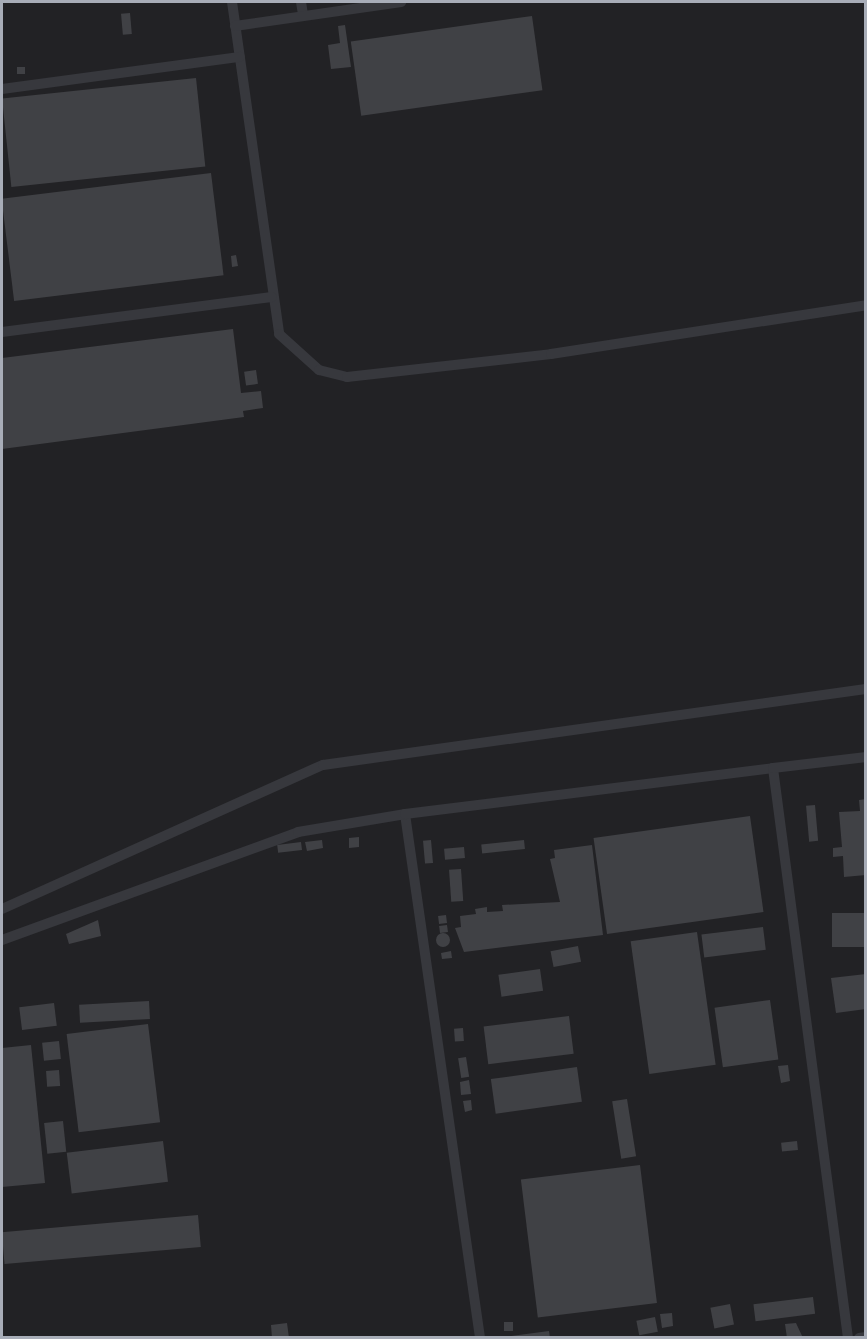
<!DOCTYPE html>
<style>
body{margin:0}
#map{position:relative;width:867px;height:1339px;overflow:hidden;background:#161618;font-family:"Golos Text",sans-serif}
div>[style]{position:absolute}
.built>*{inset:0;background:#222225;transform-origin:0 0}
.building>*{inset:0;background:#404145;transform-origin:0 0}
.round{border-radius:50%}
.minor>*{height:10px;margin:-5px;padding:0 5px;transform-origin:5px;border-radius:5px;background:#37383d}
span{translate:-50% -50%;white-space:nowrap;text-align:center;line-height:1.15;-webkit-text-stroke:4.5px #111113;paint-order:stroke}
.frame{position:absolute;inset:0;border:3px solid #a8adb8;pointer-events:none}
</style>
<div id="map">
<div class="built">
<div style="left:2px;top:2px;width:863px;height:1336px"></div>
</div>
<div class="building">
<div style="left:130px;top:13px;width:21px;height:9px;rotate:85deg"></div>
<div style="left:532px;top:16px;width:75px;height:183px;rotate:82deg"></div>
<div style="clip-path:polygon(345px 25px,351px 67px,331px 69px,328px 45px,340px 43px,338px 26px)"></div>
<div style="left:17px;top:67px;width:8px;height:7px"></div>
<div style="left:196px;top:78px;width:89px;height:195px;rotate:84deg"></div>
<div style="left:211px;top:173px;width:103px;height:211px;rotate:83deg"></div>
<div style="clip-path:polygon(236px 255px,238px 266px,232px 267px,231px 256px)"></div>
<div style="clip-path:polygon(233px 329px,241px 393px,261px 391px,263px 408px,243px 411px,244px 417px,2px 449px,2px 358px)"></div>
<div style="left:256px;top:370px;width:14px;height:12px;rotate:82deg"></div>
<div style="clip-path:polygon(866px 799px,866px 875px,844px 877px,843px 856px,833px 857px,833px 848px,842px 847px,839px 812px,860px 811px,859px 800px)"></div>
<div style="left:815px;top:805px;width:36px;height:9px;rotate:85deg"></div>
<div style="left:750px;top:816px;width:97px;height:158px;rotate:82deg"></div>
<div style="clip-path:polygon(359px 837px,359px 847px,349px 848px,349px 838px)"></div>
<div style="clip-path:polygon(322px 840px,323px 848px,307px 851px,305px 842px)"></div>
<div style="left:431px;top:840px;width:23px;height:8px;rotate:85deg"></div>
<div style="left:524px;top:840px;width:9px;height:43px;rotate:84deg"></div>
<div style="left:301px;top:842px;width:8px;height:24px;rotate:83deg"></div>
<div style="clip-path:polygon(592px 845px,603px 935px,464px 952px,455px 928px,461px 927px,460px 916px,476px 914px,475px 909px,487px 907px,487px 912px,503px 911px,502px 905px,560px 902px,550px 859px,555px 858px,554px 850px)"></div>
<div style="left:464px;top:847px;width:11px;height:20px;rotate:85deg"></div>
<div style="left:461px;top:869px;width:32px;height:12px;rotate:86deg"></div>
<div style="left:866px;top:913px;width:34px;height:34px;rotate:90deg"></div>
<div style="left:446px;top:915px;width:8px;height:8px;rotate:83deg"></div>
<div style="clip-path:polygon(98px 920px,101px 936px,69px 944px,66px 934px)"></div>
<div style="left:447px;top:925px;width:7px;height:8px;rotate:82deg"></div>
<div style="left:763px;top:927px;width:23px;height:62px;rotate:83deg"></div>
<div style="left:697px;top:932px;width:134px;height:67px;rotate:82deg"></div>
<div class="round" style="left:436px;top:933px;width:14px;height:14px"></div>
<div style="left:578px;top:946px;width:16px;height:28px;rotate:79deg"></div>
<div style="clip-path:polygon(451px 951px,452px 958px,442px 959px,441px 953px)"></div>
<div style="left:540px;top:969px;width:22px;height:42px;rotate:82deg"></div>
<div style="clip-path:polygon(866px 974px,866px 1009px,836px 1013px,831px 978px)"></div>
<div style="left:770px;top:1000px;width:60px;height:56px;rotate:82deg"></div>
<div style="left:149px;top:1001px;width:18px;height:70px;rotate:87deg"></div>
<div style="left:54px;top:1003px;width:23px;height:35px;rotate:83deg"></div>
<div style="left:569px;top:1016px;width:38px;height:86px;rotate:83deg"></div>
<div style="left:148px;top:1024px;width:99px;height:82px;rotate:83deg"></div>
<div style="left:463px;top:1028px;width:13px;height:9px;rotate:86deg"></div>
<div style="left:59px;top:1041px;width:18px;height:17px;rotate:84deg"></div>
<div style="clip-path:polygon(31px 1045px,45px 1183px,2px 1187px,2px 1048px)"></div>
<div style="left:466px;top:1057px;width:20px;height:8px;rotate:81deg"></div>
<div style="clip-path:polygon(788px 1065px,790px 1081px,781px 1083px,778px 1066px)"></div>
<div style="left:577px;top:1067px;width:35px;height:87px;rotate:82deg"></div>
<div style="left:59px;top:1070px;width:16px;height:13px;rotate:86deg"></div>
<div style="clip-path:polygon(469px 1080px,471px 1094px,461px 1095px,460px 1082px)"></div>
<div style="left:627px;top:1099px;width:58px;height:15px;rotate:81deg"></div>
<div style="clip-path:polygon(471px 1100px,472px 1110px,465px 1112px,463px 1101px)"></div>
<div style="left:63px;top:1121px;width:31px;height:19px;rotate:84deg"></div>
<div style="left:163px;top:1141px;width:41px;height:97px;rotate:83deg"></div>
<div style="left:797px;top:1141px;width:9px;height:16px;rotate:84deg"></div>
<div style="left:640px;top:1165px;width:139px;height:120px;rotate:83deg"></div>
<div style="left:198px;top:1215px;width:32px;height:197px;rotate:85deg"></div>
<div style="left:813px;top:1297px;width:17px;height:60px;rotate:83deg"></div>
<div style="left:730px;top:1304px;width:21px;height:20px;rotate:79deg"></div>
<div style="clip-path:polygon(672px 1313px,673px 1326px,662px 1328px,660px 1314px)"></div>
<div style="left:655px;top:1317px;width:15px;height:19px;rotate:79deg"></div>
<div style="left:504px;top:1322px;width:9px;height:9px"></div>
<div style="clip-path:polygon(287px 1323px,289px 1338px,272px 1338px,271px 1325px)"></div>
<div style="clip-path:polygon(796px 1323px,803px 1338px,787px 1338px,785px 1324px)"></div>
<div style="clip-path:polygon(549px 1331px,550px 1338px,511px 1338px,511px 1336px)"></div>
</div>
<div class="minor">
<div style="left:232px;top:2px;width:335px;rotate:81.9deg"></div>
<div style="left:279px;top:334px;width:54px;rotate:42deg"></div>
<div style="left:319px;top:370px;width:29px;rotate:14deg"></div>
<div style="left:347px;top:377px;width:205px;rotate:-6.4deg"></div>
<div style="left:551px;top:354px;width:319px;rotate:-8.8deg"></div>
<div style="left:301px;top:2px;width:13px;rotate:81deg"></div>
<div style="left:235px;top:26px;width:168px;rotate:-8.2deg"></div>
<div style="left:2px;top:89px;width:240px;rotate:-7.7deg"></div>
<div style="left:2px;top:332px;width:272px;rotate:-7.4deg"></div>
<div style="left:405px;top:814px;width:529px;rotate:81.85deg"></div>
<div style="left:2px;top:909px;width:352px;rotate:-24.2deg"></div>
<div style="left:323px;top:765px;width:548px;rotate:-7.97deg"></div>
<div style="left:2px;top:940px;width:315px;rotate:-20deg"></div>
<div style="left:298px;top:832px;width:109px;rotate:-9.5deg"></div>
<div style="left:405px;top:814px;width:371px;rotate:-7.1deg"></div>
<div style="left:848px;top:1338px;width:575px;rotate:-97.5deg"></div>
<div style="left:773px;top:768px;width:94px;rotate:-6.7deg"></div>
<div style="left:859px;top:1338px;width:7px;rotate:-8deg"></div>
</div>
<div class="frame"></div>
</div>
